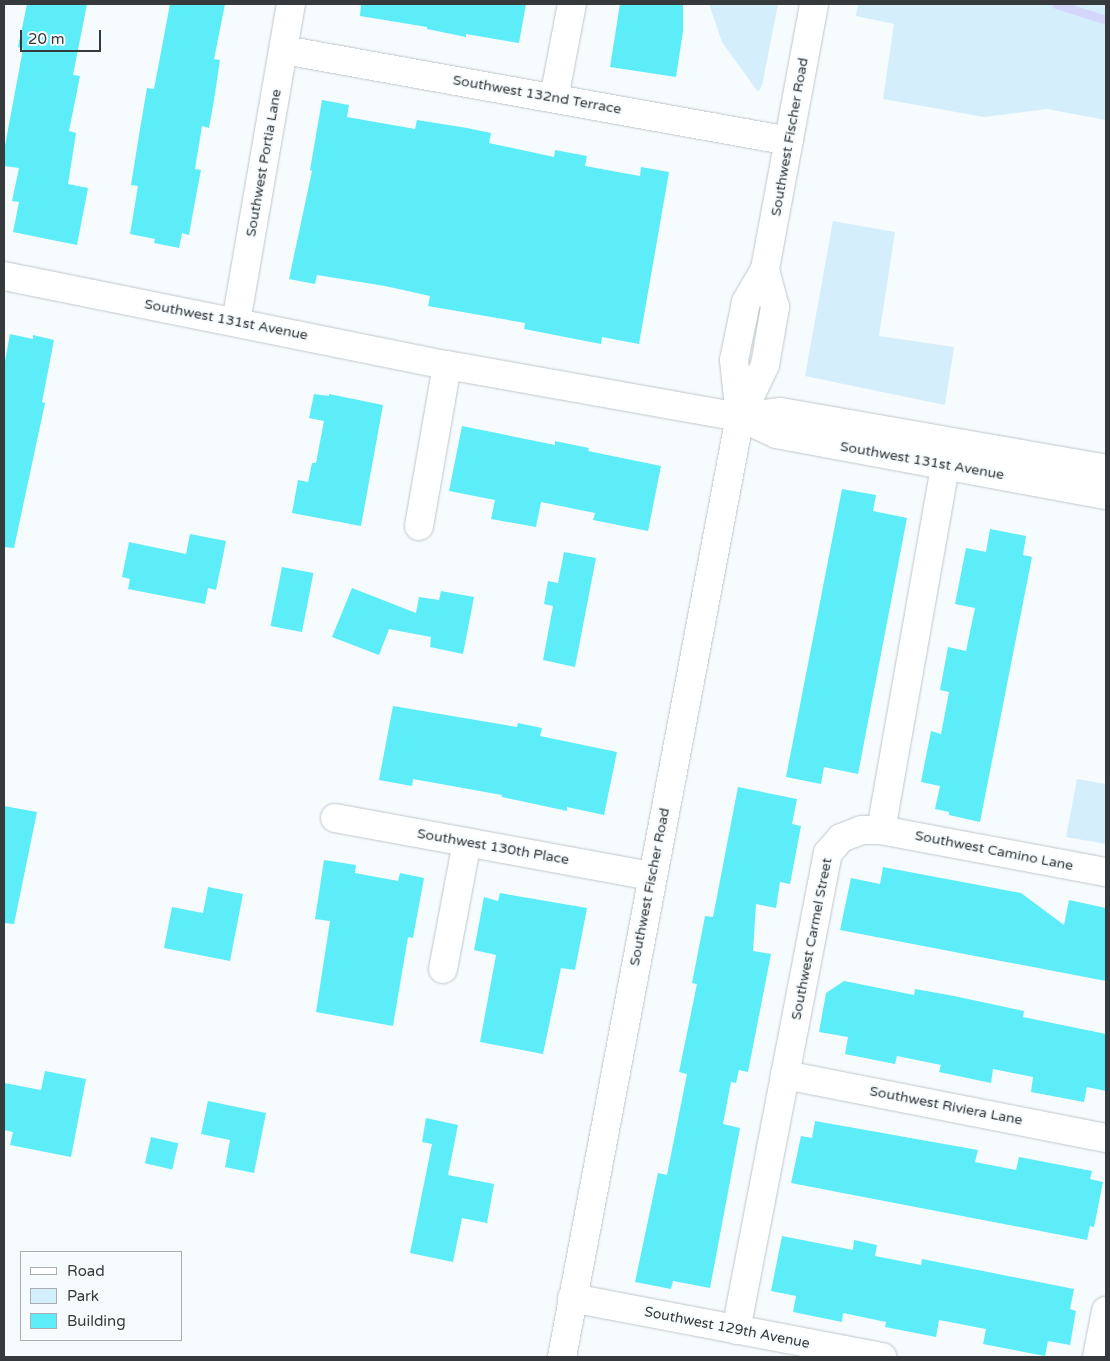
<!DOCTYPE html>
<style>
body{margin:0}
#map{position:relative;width:1110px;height:1361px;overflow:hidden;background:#f6fbfe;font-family:"Varela Round",sans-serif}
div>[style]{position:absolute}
.green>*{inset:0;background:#d5eefb}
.stream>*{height:9px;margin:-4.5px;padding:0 4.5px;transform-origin:4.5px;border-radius:4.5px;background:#d4d7fb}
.building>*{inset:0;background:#5dedf9;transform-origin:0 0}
.roads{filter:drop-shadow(0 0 1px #bfc7cb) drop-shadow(0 0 1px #bfc7cb)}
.minor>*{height:28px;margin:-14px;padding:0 14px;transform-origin:14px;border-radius:14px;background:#fff}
.tertiary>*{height:28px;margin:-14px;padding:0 14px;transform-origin:14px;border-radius:14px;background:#fff}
span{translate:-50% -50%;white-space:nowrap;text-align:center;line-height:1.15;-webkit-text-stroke:4px #f6fbfe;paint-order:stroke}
.street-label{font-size:14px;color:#373a3c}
.frame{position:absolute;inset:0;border:5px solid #373a3c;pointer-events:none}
.legend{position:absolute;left:20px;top:1251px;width:162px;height:90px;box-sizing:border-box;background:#f6fbfe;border:1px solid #aaaeb0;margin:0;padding:6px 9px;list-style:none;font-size:15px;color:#373a3c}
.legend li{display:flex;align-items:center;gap:10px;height:25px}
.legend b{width:25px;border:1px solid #aaaeb0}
.scale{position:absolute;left:20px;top:30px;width:81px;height:22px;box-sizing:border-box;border:2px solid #373a3c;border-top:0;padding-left:6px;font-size:15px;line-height:18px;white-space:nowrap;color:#373a3c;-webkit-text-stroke:4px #f6fbfe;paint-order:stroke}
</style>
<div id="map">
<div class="green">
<div style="clip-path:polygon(709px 4px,778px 4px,762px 86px,758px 92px,722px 42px)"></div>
<div style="clip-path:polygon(858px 4px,1106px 4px,1106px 120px,1047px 109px,984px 117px,883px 99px,894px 24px,856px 16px)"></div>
<div style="clip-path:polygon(833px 221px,895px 232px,879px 336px,954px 347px,945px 405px,805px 376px)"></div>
<div style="clip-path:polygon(1077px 779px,1106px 784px,1106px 844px,1066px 837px)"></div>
</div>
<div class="stream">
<div style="left:1056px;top:4px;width:52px;rotate:17.7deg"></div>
</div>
<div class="building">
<div style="clip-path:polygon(27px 4px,87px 4px,73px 75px,80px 76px,69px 131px,76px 133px,68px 184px,88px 188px,77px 245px,13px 232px,19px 202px,12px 201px,19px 168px,4px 166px,4px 151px,23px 49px,18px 47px)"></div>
<div style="clip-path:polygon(170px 4px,225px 4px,214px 59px,220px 60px,214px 100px,209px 128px,202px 126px,195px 169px,201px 170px,196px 196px,189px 235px,182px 233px,179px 248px,154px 243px,155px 239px,130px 234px,138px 186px,131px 185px,140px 129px,147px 88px,154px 89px)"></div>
<div style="clip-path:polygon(361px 4px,526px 4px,519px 43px,466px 34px,466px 37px,427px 29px,427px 27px,360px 16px)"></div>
<div style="clip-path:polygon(620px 4px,683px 4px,683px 31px,676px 77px,610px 67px)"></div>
<div style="clip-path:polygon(322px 100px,349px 105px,347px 117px,415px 129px,417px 120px,467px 128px,491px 133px,489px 143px,554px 157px,555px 150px,587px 156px,585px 166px,640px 176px,641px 167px,669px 172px,639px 344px,602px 337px,601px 344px,524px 329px,525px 323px,428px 306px,430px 296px,385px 286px,317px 275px,315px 284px,289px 279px,312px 171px,310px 170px)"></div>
<div style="clip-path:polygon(10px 334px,33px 339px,33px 335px,54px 340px,42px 402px,45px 403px,14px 548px,4px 547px,4px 366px)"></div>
<div style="clip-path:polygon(314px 394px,329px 396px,329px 394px,383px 405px,361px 526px,292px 513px,298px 480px,308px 482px,312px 463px,316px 463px,324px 421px,309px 418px)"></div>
<div style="clip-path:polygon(462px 426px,555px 445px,555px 441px,589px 448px,588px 451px,661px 466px,648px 531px,593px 520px,595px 513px,541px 502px,536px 527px,491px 519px,495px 500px,449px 491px)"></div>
<div style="clip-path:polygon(842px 489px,876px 495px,873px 511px,907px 518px,858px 774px,824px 767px,821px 784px,786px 777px)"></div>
<div style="clip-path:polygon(990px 529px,1026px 536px,1023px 555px,1032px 557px,980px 822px,949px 815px,949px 812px,935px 809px,940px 786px,921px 782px,931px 731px,941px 734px,949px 692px,940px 690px,948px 647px,966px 651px,975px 608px,955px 604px,966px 548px,986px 552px)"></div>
<div style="clip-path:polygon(190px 534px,226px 541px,216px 590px,208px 588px,205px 604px,128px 589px,130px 579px,122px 577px,129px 542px,186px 554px)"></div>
<div style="clip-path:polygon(564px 552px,596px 558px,575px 667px,543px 660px,553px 606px,544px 604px,548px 581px,558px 583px)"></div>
<div style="left:282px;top:567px;width:32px;height:60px;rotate:11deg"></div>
<div style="clip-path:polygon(352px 588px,416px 613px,419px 597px,439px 600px,441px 591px,474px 597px,463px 654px,430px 647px,431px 637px,389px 629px,379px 655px,332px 637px)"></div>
<div style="clip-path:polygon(393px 706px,517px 727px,518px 723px,542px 728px,540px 736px,617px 752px,604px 815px,567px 807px,567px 811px,502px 797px,502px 795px,413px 779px,412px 786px,379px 780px)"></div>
<div style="clip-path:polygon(738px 787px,797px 799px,792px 824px,801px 826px,790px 884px,780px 882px,776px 908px,756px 904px,753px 951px,771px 954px,748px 1072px,739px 1070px,736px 1083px,731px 1082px,723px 1124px,740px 1128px,710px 1288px,673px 1281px,671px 1289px,635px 1282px,658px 1173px,667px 1175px,687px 1074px,679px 1072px,697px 984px,692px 983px,705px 916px,713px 917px)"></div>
<div style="clip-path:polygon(4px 806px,37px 812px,14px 924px,4px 923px)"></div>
<div style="clip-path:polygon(324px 860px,356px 865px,355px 873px,398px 881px,400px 873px,424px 878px,413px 938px,408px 937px,393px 1026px,316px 1012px,330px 921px,315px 919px)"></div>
<div style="clip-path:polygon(883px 867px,1021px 893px,1064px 925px,1069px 900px,1106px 908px,1106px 981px,840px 930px,851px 878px,880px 884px)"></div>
<div style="clip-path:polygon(208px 887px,243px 894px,230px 961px,164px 948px,172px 907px,203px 913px)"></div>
<div style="clip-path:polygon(500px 893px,587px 908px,575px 970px,561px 968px,543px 1054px,480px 1042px,496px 955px,474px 950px,484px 897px,498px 901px)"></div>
<div style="clip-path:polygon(844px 981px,914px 995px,915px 989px,954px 996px,1024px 1011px,1023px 1017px,1106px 1034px,1106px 1091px,1087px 1087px,1084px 1102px,1031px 1092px,1033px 1077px,993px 1069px,991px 1083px,939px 1072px,941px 1065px,897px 1056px,895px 1064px,845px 1054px,848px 1037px,819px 1032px,826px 993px)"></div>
<div style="clip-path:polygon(45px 1071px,86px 1079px,71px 1157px,10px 1145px,13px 1132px,4px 1130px,4px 1083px,41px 1090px)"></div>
<div style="clip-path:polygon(208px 1101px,266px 1113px,254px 1173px,225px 1167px,230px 1140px,201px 1134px)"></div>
<div style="clip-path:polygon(426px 1118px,458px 1125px,448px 1175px,494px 1184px,487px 1223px,462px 1218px,453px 1262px,410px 1253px,432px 1144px,422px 1142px)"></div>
<div style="clip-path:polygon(815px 1121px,978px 1150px,975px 1162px,1016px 1170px,1019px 1157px,1092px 1171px,1090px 1179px,1103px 1182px,1094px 1227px,1090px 1226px,1087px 1240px,791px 1183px,801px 1136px,812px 1138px)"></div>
<div style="left:151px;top:1137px;width:28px;height:27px;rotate:13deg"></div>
<div style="clip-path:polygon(782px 1236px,853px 1250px,854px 1240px,877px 1245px,875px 1256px,921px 1265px,922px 1259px,1074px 1289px,1070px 1309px,1076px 1311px,1070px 1345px,1048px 1341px,1045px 1356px,983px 1344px,986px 1329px,939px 1320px,936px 1337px,885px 1327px,886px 1322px,843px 1313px,842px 1322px,793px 1312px,796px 1296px,771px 1291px)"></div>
</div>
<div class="roads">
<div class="minor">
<div style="left:284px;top:50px;width:513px;rotate:10.21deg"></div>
<div style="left:554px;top:98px;width:96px;rotate:-79.2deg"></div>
<div style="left:4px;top:276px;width:452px;rotate:11.4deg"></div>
<div style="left:447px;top:365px;width:298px;rotate:10.1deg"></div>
<div style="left:236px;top:322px;width:323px;rotate:-80.2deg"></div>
<div style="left:740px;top:417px;width:57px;rotate:-96deg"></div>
<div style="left:734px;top:360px;width:59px;rotate:-78.3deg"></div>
<div style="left:746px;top:302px;width:38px;rotate:-60deg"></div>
<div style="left:765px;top:269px;width:269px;rotate:-79.5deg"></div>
<div style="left:740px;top:417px;width:58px;rotate:-64.3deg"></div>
<div style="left:765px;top:365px;width:59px;rotate:-80.2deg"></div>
<div style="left:775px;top:307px;width:39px;rotate:-105deg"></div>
<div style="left:419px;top:526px;width:163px;rotate:-80.1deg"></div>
<div style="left:335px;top:818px;width:321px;rotate:10.4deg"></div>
<div style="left:881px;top:830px;width:229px;rotate:10.6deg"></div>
<div style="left:443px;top:969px;width:129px;rotate:-79.3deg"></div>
<div style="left:785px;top:1075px;width:327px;rotate:11.1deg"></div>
<div style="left:572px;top:1298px;width:316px;rotate:10.8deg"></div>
<div style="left:736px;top:1330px;width:486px;rotate:-79.1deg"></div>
<div style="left:828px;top:853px;width:20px;rotate:-49deg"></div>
<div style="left:841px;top:838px;width:22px;rotate:-21deg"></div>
<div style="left:862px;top:830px;width:19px"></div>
<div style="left:881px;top:830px;width:369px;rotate:-80deg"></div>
<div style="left:1097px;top:1357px;width:47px;rotate:-78.9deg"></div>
</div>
<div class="tertiary">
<div style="left:740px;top:417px;width:40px;rotate:25deg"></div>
<div style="left:776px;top:434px;width:336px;rotate:10.5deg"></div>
<div style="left:740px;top:417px;width:41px;rotate:-7deg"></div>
<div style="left:781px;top:412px;width:330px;rotate:9.9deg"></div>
<div style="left:562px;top:1357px;width:957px;rotate:-79.28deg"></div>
</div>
</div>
<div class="street-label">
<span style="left:537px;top:95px;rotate:10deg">Southwest 132nd Terrace</span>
<span style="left:790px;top:137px;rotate:-80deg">Southwest Fischer Road</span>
<span style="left:264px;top:163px;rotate:-80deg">Southwest Portia Lane</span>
<span style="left:226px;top:320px;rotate:11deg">Southwest 131st Avenue</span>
<span style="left:922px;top:461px;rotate:10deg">Southwest 131st Avenue</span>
<span style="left:493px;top:847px;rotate:10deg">Southwest 130th Place</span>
<span style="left:994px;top:851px;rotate:11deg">Southwest Camino Lane</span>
<span style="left:650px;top:887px;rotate:-79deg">Southwest Fischer Road</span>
<span style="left:812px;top:939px;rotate:-79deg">Southwest Carmel Street</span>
<span style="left:946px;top:1106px;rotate:11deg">Southwest Riviera Lane</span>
<span style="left:727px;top:1328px;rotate:11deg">Southwest 129th Avenue</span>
</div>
<div class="frame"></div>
<ul class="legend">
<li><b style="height:6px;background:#fff"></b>Road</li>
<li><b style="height:14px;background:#d5eefb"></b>Park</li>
<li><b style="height:14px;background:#5dedf9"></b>Building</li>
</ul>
<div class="scale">20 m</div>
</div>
